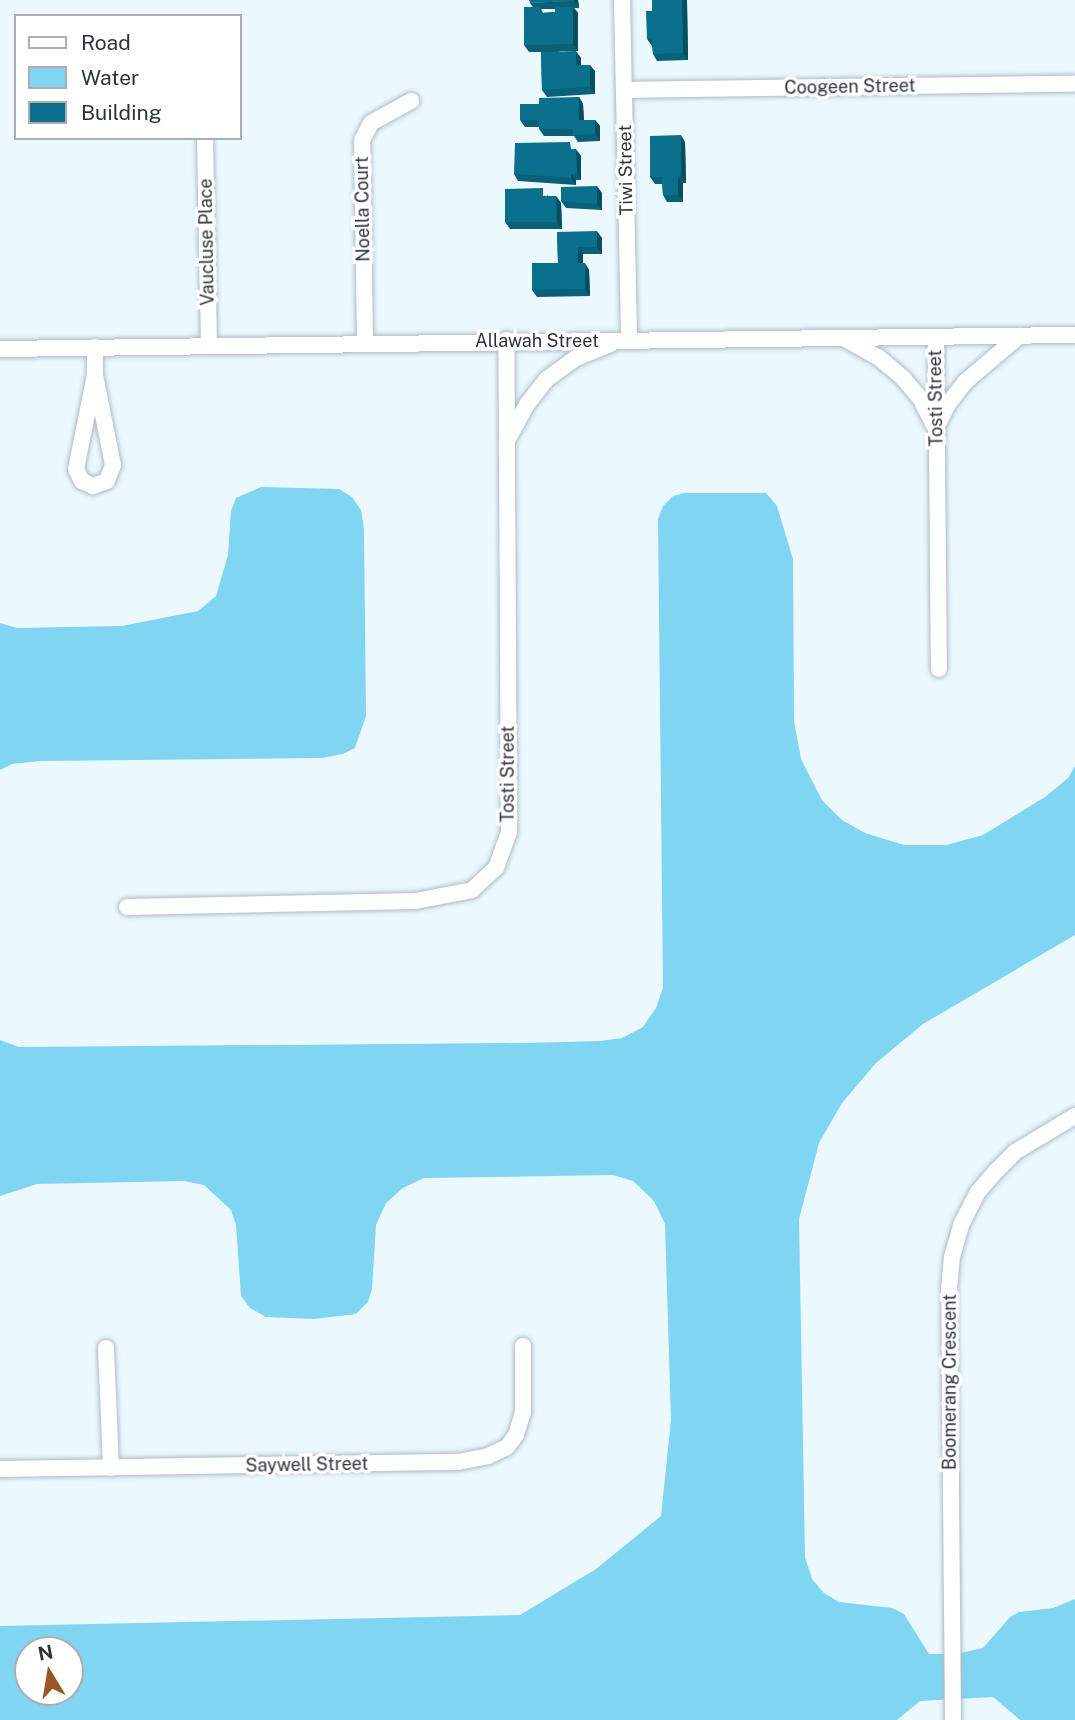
<!DOCTYPE html>
<style>
body{margin:0}
#map{position:relative;width:1075px;height:1720px;overflow:hidden;background:#ebf8fd;font-family:"Public Sans",sans-serif}
div>[style]{position:absolute}
.water>*{inset:0;background:#80d5f3}
.roads{filter:drop-shadow(0 0 2px #a9bdc5) drop-shadow(0 0 2px #a9bdc5)}
.minor>*{height:16px;margin:-8px;padding:0 8px;transform-origin:8px;border-radius:8px;background:#fff}
.wall>*{inset:0;background:#096078}
.shaded-wall>*{inset:0;background:#084e62}
.building>*{inset:0;background:#0b708c}
span{translate:-50% -50%;white-space:nowrap;text-align:center;line-height:1.15;-webkit-text-stroke:7px #fff;paint-order:stroke}
.street-label{font-size:18px;color:#2c3437}
.legend{position:absolute;left:14px;top:14px;width:228px;height:126px;box-sizing:border-box;background:#fff;border:2px solid #abaeaf;margin:0;padding:9px 12px;list-style:none;font-size:21px;color:#2c3437}
.legend li{display:flex;align-items:center;gap:14px;height:35px}
.legend b{width:35px;border:2px solid #abaeaf}
.north{position:absolute;left:14px;top:1636px;width:70px;height:70px;box-sizing:border-box;background:#fff;border:2px solid #abaeaf;border-radius:50%;rotate:349deg;font-size:19px;font-weight:700;line-height:28px;text-align:center;color:#2c3437}
.north::after{content:'';display:block;margin:auto;width:24px;height:32px;background:#9a5726;clip-path:polygon(50% 0,100% 100%,50% 72%,0 100%)}
</style>
<div id="map">
<div class="water">
<div style="clip-path:polygon(261px 487px,339px 489px,352px 497px,361px 510px,364px 529px,366px 716px,355px 748px,343px 754px,322px 758px,40px 761px,12px 764px,0 770px,0 623px,17px 628px,122px 626px,198px 611px,216px 596px,228px 555px,231px 511px,236px 498px)"></div>
<div style="clip-path:polygon(evenodd,684px 493px,766px 493px,777px 506px,793px 559px,794px 721px,801px 759px,822px 800px,842px 820px,865px 833px,904px 845px,946px 845px,983px 835px,1045px 797px,1068px 778px,1075px 766px,1075px 935px,923px 1024px,876px 1063px,842px 1103px,819px 1143px,799px 1219px,805px 1557px,812px 1579px,824px 1593px,839px 1602px,892px 1608px,904px 1614px,929px 1654px,956px 1654px,983px 1648px,1010px 1617px,1019px 1612px,1053px 1608px,1075px 1599px,1075px 1720px,1020px 1720px,993px 1697px,920px 1701px,897px 1720px,0 1720px,0 1626px,520px 1615px,596px 1569px,661px 1516px,671px 1420px,665px 1224px,654px 1201px,633px 1181px,613px 1175px,424px 1178px,403px 1188px,386px 1203px,376px 1225px,372px 1289px,368px 1302px,356px 1314px,314px 1319px,266px 1317px,250px 1308px,241px 1296px,236px 1225px,231px 1210px,204px 1185px,184px 1181px,37px 1184px,0 1196px,0 1040px,19px 1047px,524px 1043px,600px 1041px,622px 1038px,643px 1027px,656px 1008px,663px 988px,658px 519px,663px 506px,673px 496px,684px 493px,28px 1650px,70px 1650px,70px 1692px,28px 1692px,28px 1650px)"></div>
</div>
<div class="roads">
<div class="minor">
<div style="left:622px;top:0;width:340px;rotate:88.8deg"></div>
<div style="left:625px;top:90px;width:450px;rotate:-0.8deg"></div>
<div style="left:205px;top:138px;width:207px;rotate:88.9deg"></div>
<div style="left:936px;top:337px;width:332px;rotate:89.5deg"></div>
<div style="left:845px;top:339px;width:38px;rotate:29deg"></div>
<div style="left:878px;top:357px;width:33px;rotate:40deg"></div>
<div style="left:903px;top:378px;width:26px;rotate:50deg"></div>
<div style="left:920px;top:398px;width:31px;rotate:63deg"></div>
<div style="left:365px;top:343px;width:203px;rotate:-90.8deg"></div>
<div style="left:362px;top:140px;width:19px;rotate:-62deg"></div>
<div style="left:371px;top:123px;width:46px;rotate:-28.8deg"></div>
<div style="left:0;top:349px;width:1075px;rotate:-0.75deg"></div>
<div style="left:95px;top:375px;width:92px;rotate:78.7deg"></div>
<div style="left:113px;top:465px;width:17px;rotate:111deg"></div>
<div style="left:107px;top:481px;width:15px;rotate:160deg"></div>
<div style="left:93px;top:486px;width:12px;rotate:-156deg"></div>
<div style="left:82px;top:481px;width:13px;rotate:-117deg"></div>
<div style="left:76px;top:469px;width:96px;rotate:-78.6deg"></div>
<div style="left:95px;top:375px;width:28px;rotate:-90deg"></div>
<div style="left:939px;top:422px;width:20px;rotate:-63deg"></div>
<div style="left:948px;top:404px;width:28px;rotate:-52deg"></div>
<div style="left:965px;top:382px;width:71px;rotate:-40.4deg"></div>
<div style="left:509px;top:437px;width:39px;rotate:-61deg"></div>
<div style="left:528px;top:403px;width:31px;rotate:-52deg"></div>
<div style="left:547px;top:379px;width:36px;rotate:-36deg"></div>
<div style="left:576px;top:358px;width:37px;rotate:-22deg"></div>
<div style="left:127px;top:907px;width:289px;rotate:-1.2deg"></div>
<div style="left:416px;top:901px;width:57px;rotate:-11.1deg"></div>
<div style="left:472px;top:890px;width:33px;rotate:-43deg"></div>
<div style="left:496px;top:868px;width:37px;rotate:-70deg"></div>
<div style="left:509px;top:833px;width:493px;rotate:-90.3deg"></div>
<div style="left:106px;top:1348px;width:120px;rotate:87.6deg"></div>
<div style="left:0;top:1469px;width:458px;rotate:-0.9deg"></div>
<div style="left:458px;top:1462px;width:31px;rotate:-11deg"></div>
<div style="left:488px;top:1456px;width:21px;rotate:-25deg"></div>
<div style="left:507px;top:1447px;width:15px;rotate:-53deg"></div>
<div style="left:516px;top:1435px;width:24px;rotate:-73deg"></div>
<div style="left:523px;top:1412px;width:66px;rotate:-90deg"></div>
<div style="left:953px;top:1720px;width:430px;rotate:-90.5deg"></div>
<div style="left:949px;top:1290px;width:33px;rotate:-85deg"></div>
<div style="left:952px;top:1257px;width:35px;rotate:-74deg"></div>
<div style="left:962px;top:1223px;width:34px;rotate:-63deg"></div>
<div style="left:977px;top:1193px;width:30px;rotate:-49deg"></div>
<div style="left:997px;top:1170px;width:25px;rotate:-45deg"></div>
<div style="left:1015px;top:1152px;width:70px;rotate:-31deg"></div>
</div>
</div>
<div class="wall">
<div style="clip-path:polygon(evenodd,578px 0,579px 8px,574px 8px,578px 13px,578px 51px,558px 51px,581px 58px,581px 65px,595px 71px,595px 94px,547px 97px,542px 90px,541px 52px,529px 52px,524px 45px,533px 7px,530px 3px,578px 0,541px 9px,555px 9px,555px 12px,543px 13px,541px 9px)"></div>
<div style="clip-path:polygon(652px 0,687px 0,688px 60px,657px 61px,653px 54px,652px 46px,647px 39px,652px 11px)"></div>
<div style="clip-path:polygon(579px 97px,583px 104px,584px 120px,595px 120px,600px 126px,600px 141px,578px 142px,574px 136px,544px 136px,539px 129px,539px 127px,525px 127px,520px 120px,539px 104px)"></div>
<div style="clip-path:polygon(685px 142px,686px 183px,683px 183px,683px 202px,667px 202px,663px 195px,662px 184px,655px 184px,650px 177px)"></div>
<div style="clip-path:polygon(575px 149px,581px 156px,581px 180px,576px 180px,576px 185px,518px 181px,514px 174px)"></div>
<div style="clip-path:polygon(602px 193px,602px 210px,566px 208px,561px 201px)"></div>
<div style="clip-path:polygon(548px 195px,548px 196px,556px 196px,561px 203px,562px 229px,510px 229px,505px 222px)"></div>
<div style="clip-path:polygon(557px 232px,602px 238px,602px 254px,583px 254px,583px 263px,589px 270px,590px 296px,537px 297px,532px 290px,558px 263px)"></div>
</div>
<div class="shaded-wall">
<div style="clip-path:polygon(574px 0,578px 0,579px 8px,574px 1px)"></div>
<div style="clip-path:polygon(682px 0,687px 0,688px 60px,683px 53px)"></div>
<div style="clip-path:polygon(573px 7px,578px 13px,578px 51px,573px 44px)"></div>
<div style="clip-path:polygon(576px 51px,581px 58px,581px 72px,576px 65px)"></div>
<div style="clip-path:polygon(590px 65px,595px 71px,595px 94px,590px 87px)"></div>
<div style="clip-path:polygon(579px 97px,583px 104px,584px 127px,579px 120px)"></div>
<div style="clip-path:polygon(595px 120px,600px 126px,600px 141px,595px 134px)"></div>
<div style="clip-path:polygon(681px 135px,685px 142px,686px 183px,681px 176px)"></div>
<div style="clip-path:polygon(576px 149px,581px 156px,581px 180px,577px 173px)"></div>
<div style="clip-path:polygon(571px 174px,576px 180px,576px 185px,571px 178px)"></div>
<div style="clip-path:polygon(678px 176px,683px 183px,683px 202px,678px 195px)"></div>
<div style="clip-path:polygon(597px 186px,602px 193px,602px 210px,597px 204px)"></div>
<div style="clip-path:polygon(556px 196px,561px 203px,562px 229px,557px 222px)"></div>
<div style="clip-path:polygon(597px 231px,602px 238px,602px 254px,597px 247px)"></div>
<div style="clip-path:polygon(578px 247px,583px 254px,583px 270px,578px 263px)"></div>
<div style="clip-path:polygon(585px 263px,589px 270px,590px 296px,585px 289px)"></div>
</div>
<div class="building">
<div style="clip-path:polygon(529px 0,574px 0,574px 1px,530px 3px)"></div>
<div style="clip-path:polygon(652px 0,682px 0,683px 53px,653px 54px,652px 38px,647px 39px,646px 11px,652px 11px)"></div>
<div style="clip-path:polygon(524px 7px,540px 7px,540px 13px,555px 12px,555px 7px,573px 7px,573px 44px,524px 45px)"></div>
<div style="clip-path:polygon(576px 51px,576px 65px,590px 65px,590px 87px,542px 90px,541px 52px)"></div>
<div style="clip-path:polygon(579px 97px,579px 120px,595px 120px,595px 134px,573px 135px,573px 129px,539px 129px,539px 120px,520px 120px,520px 104px,539px 104px,539px 98px)"></div>
<div style="clip-path:polygon(681px 135px,681px 176px,678px 176px,678px 195px,663px 195px,662px 177px,650px 177px,650px 136px)"></div>
<div style="clip-path:polygon(570px 142px,571px 149px,576px 149px,577px 173px,571px 174px,571px 178px,514px 174px,515px 143px)"></div>
<div style="clip-path:polygon(597px 186px,597px 204px,561px 201px,561px 187px)"></div>
<div style="clip-path:polygon(543px 188px,543px 196px,556px 196px,557px 222px,505px 222px,505px 189px)"></div>
<div style="clip-path:polygon(597px 231px,597px 247px,578px 247px,578px 263px,585px 263px,585px 289px,532px 290px,532px 263px,558px 263px,557px 232px)"></div>
</div>
<div class="street-label">
<span style="left:850px;top:87px;rotate:-1deg">Coogeen Street</span>
<span style="left:626px;top:170px;rotate:-91deg">Tiwi Street</span>
<span style="left:363px;top:209px;rotate:-91deg">Noella Court</span>
<span style="left:207px;top:242px;rotate:-91deg">Vaucluse Place</span>
<span style="left:537px;top:341px">Allawah Street</span>
<span style="left:936px;top:398px;rotate:-91deg">Tosti Street</span>
<span style="left:508px;top:774px;rotate:-90deg">Tosti Street</span>
<span style="left:950px;top:1382px;rotate:-90deg">Boomerang Crescent</span>
<span style="left:307px;top:1465px;rotate:-1deg">Saywell Street</span>
</div>
<ul class="legend">
<li><b style="height:9px;background:#fff"></b>Road</li>
<li><b style="height:19px;background:#80d5f3"></b>Water</li>
<li><b style="height:19px;background:#0b708c"></b>Building</li>
</ul>
<div class="north">N</div>
</div>
